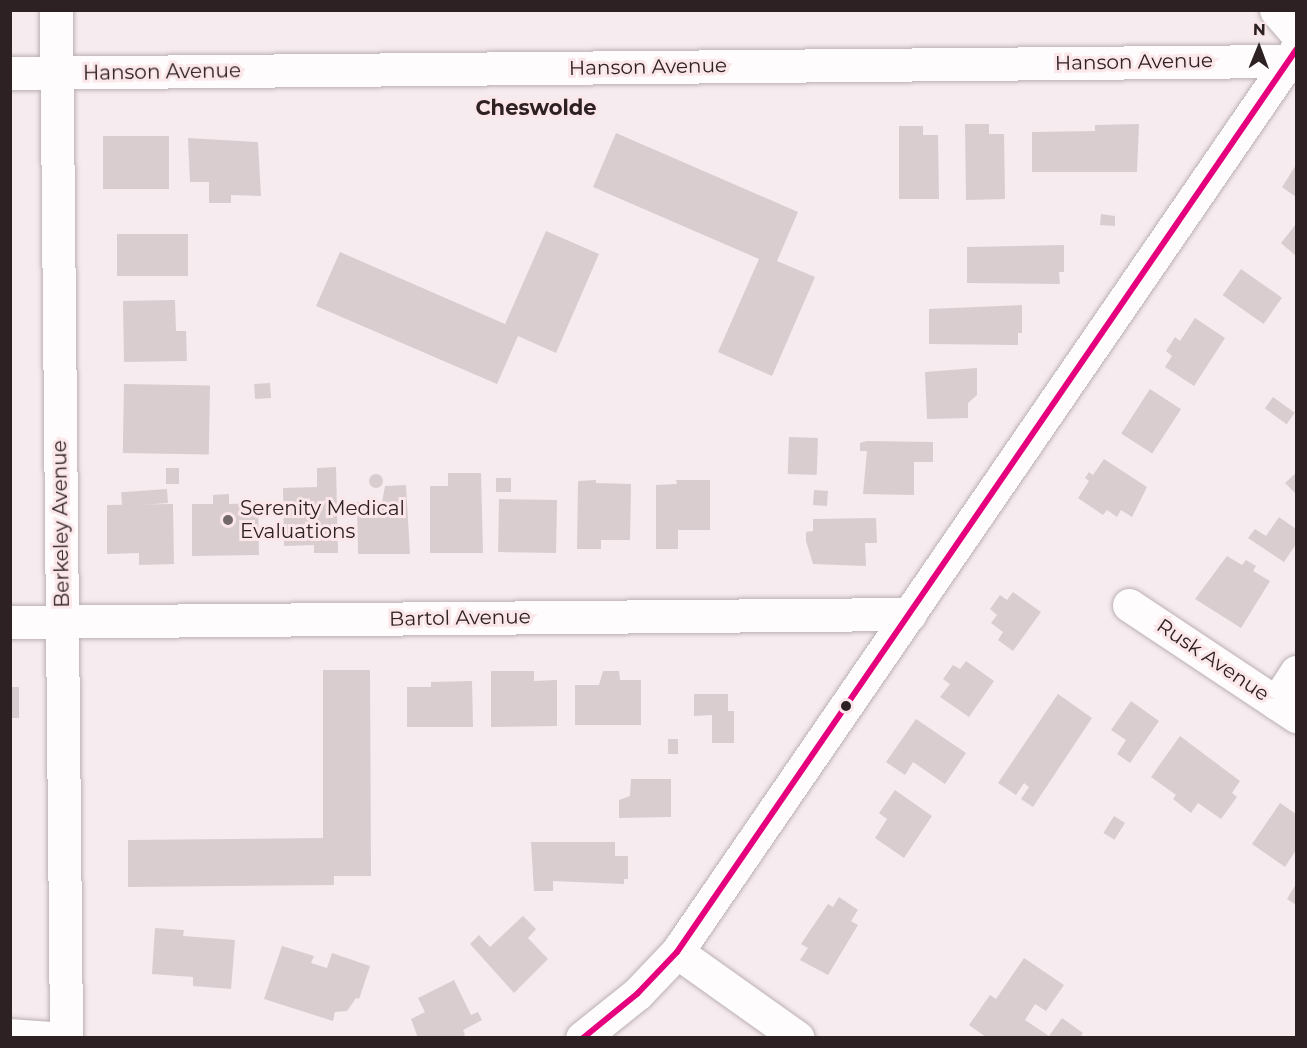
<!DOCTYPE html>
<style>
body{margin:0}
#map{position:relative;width:1307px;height:1048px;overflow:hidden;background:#f6ebee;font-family:Montserrat,sans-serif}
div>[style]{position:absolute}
.building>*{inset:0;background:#d9cdd0;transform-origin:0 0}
.round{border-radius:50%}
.roads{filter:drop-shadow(0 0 2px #bbb0b3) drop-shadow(0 0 2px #bbb0b3)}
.minor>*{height:33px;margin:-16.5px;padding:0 16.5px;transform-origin:16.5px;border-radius:16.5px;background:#fefcfc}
.major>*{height:33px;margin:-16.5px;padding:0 16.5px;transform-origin:16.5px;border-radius:16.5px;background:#fefcfc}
.bus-1>*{height:6px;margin:-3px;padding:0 3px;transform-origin:3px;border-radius:3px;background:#e5007d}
.dots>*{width:16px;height:16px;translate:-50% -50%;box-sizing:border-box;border:3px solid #fbe7ea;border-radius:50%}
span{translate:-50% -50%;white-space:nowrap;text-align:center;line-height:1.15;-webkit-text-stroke:6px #fbe7ea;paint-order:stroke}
.street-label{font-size:20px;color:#2d2123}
.poi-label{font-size:20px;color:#2d2123}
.left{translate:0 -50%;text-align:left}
.neighbourhood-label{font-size:21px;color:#2d2123;font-weight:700}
.frame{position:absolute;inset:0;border:12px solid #2d2123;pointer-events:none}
.north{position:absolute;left:1229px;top:18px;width:60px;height:60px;-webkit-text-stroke:4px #fbe7ea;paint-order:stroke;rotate:1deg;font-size:16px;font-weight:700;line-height:24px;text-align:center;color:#2d2123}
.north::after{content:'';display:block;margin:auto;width:21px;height:27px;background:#2d2123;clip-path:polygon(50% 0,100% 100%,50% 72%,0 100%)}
</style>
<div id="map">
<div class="building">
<div style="clip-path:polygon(965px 124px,989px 124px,989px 134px,1004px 134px,1005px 199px,966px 200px)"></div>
<div style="clip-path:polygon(1139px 124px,1137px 172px,1032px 172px,1032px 132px,1095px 131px,1095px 125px)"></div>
<div style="clip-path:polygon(899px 126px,923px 126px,923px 135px,938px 135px,939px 199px,899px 199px)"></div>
<div style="clip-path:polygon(616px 133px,798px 212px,777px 261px,815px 277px,772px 376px,718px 352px,759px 259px,593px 187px)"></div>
<div style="left:169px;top:136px;width:53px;height:66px;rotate:90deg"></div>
<div style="clip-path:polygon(188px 138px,258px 142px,261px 196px,231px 195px,231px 203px,209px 203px,209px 182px,190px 182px)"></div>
<div style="clip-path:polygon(1296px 165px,1296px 197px,1282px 187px)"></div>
<div style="clip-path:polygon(1101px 214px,1115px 216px,1115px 226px,1100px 225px)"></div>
<div style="clip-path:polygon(1296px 224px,1296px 256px,1281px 243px)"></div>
<div style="clip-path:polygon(546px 231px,599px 254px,556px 353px,518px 336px,497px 384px,316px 306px,340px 252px,505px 324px)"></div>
<div style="left:188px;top:234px;width:42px;height:71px;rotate:90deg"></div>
<div style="clip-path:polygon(1064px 245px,1064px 272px,1059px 272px,1060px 284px,967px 283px,967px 247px)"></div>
<div style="left:1241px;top:269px;width:50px;height:32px;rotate:35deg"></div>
<div style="clip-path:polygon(175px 300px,176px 331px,186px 331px,187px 361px,124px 362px,123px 301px)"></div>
<div style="clip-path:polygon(1022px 305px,1022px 333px,1018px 333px,1018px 345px,929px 344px,929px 309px)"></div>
<div style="clip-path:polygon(1195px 318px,1225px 338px,1194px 386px,1165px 367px,1172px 356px,1166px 351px,1175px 337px,1180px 341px)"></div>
<div style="clip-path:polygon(977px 368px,977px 395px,968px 403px,968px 418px,927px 419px,925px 372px)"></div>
<div style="left:270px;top:383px;width:15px;height:16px;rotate:86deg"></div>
<div style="left:124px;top:384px;width:86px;height:69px;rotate:1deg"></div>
<div style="left:1150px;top:389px;width:37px;height:53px;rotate:33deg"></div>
<div style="left:1273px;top:397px;width:27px;height:14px;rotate:36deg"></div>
<div style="left:789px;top:437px;width:29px;height:37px;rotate:2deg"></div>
<div style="clip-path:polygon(867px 441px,933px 442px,933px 462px,914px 462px,914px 495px,863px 494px,867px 451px,860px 451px,860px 443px)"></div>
<div style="clip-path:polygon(1104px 459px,1147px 487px,1132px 517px,1121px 510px,1117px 517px,1107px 510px,1103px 515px,1078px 498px,1089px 481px,1085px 478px,1089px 472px,1093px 475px)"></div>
<div style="clip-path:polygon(336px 467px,338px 553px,314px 553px,314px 545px,284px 546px,283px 488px,317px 487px,317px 468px)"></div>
<div style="left:166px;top:468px;width:13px;height:16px"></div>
<div style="clip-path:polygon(448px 473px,481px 473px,483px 553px,430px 553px,430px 486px,448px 486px)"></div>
<div style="clip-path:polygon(1296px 473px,1296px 494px,1285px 483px)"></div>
<div class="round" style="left:369px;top:474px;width:14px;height:14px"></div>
<div style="left:496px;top:478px;width:15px;height:14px"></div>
<div style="clip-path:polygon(596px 480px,596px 483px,631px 484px,630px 540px,601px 540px,601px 549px,577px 549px,578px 481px)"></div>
<div style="clip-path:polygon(676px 480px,710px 480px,710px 530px,678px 530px,678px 549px,656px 549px,656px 485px,677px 484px)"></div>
<div style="clip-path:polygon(406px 485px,410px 554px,358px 554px,357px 502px,382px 502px,385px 486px)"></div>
<div style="left:167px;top:489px;width:14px;height:46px;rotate:86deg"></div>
<div style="left:814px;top:490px;width:14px;height:15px;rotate:4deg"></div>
<div style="clip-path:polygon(229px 494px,229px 504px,258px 503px,259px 555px,192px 556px,192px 504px,213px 504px,213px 495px)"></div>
<div style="left:499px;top:499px;width:58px;height:53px;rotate:1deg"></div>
<div style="clip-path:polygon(173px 504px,174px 564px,139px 565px,139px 553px,107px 554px,107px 505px)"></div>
<div style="clip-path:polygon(1279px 517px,1296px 529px,1296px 544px,1284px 562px,1248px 538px,1255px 529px,1266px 536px)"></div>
<div style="clip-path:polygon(876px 518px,877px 543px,865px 543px,866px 566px,813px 564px,806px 541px,806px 532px,813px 531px,813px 519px)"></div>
<div style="clip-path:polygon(1227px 556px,1242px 565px,1246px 560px,1256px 566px,1253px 571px,1270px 581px,1241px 628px,1195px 599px)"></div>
<div style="clip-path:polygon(1013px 592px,1041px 612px,1013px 651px,998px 640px,1003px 632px,991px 623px,997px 615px,990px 609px,1000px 595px,1007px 600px)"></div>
<div style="clip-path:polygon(966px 661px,994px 681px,969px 717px,940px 697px,950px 684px,943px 679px,953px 665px,960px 669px)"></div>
<div style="clip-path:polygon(323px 670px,370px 670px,371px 876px,334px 876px,334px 885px,128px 887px,128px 840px,323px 838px)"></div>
<div style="clip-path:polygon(491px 671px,534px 671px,534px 681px,557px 680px,557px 726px,491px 727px)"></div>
<div style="clip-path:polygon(603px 671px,619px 671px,620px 680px,641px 680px,641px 725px,575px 725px,575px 685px,599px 685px)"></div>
<div style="clip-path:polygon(472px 681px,473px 727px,407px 727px,407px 687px,431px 687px,431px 682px)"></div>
<div style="left:10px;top:687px;width:9px;height:31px"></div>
<div style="clip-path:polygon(694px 694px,728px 694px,728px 711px,734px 711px,734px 743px,712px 743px,712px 715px,694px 716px)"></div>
<div style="clip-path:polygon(1058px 694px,1092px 718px,1033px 807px,1021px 799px,1029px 787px,1024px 783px,1016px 795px,998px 783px)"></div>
<div style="clip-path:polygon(1131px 701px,1159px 721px,1130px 763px,1117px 754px,1126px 740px,1111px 730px)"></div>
<div style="clip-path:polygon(916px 719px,966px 753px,945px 784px,913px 762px,905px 775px,886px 762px)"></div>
<div style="clip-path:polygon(1180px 736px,1240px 781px,1232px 793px,1237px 797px,1221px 819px,1198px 803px,1191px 813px,1173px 799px,1176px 795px,1151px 777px)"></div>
<div style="left:668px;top:739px;width:10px;height:15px"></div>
<div style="clip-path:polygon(631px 779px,671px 779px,671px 817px,619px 818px,619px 800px,630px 796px)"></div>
<div style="clip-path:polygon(895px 790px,932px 816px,904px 858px,875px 838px,887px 819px,879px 813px)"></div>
<div style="clip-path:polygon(1280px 803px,1296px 814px,1296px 850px,1285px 867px,1252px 844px)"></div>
<div style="left:1114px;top:816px;width:13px;height:20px;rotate:32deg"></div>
<div style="clip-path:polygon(531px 842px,615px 842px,615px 856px,628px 856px,628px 879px,624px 879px,624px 884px,553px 881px,553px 891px,534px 891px)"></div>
<div style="clip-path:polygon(1296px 884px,1296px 905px,1287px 899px)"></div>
<div style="clip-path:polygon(839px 897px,858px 910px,851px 921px,858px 925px,828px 975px,800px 960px,808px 948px,801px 944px,828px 904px,833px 907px)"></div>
<div style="clip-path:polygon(523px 916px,536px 929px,528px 938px,548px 959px,514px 993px,470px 944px,479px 935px,490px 947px)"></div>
<div style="clip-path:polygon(155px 928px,184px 930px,183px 936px,235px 940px,231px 989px,193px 986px,193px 977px,152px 974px)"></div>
<div style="clip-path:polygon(282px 946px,314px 956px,311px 963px,327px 968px,332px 953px,370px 966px,359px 999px,356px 998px,347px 1011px,335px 1012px,333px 1021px,264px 999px)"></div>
<div style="clip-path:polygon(1024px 958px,1064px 985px,1046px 1011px,1035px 1004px,1025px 1020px,1049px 1036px,1062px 1018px,1083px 1033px,1080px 1038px,987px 1038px,969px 1025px,990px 995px,996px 999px)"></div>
<div style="clip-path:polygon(454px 980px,471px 1015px,478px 1012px,482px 1020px,463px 1030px,465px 1035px,460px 1038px,418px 1038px,411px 1019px,425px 1012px,418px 998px)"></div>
</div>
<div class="roads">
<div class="minor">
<div style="left:56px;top:10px;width:1028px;rotate:89.44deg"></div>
<div style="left:10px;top:73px;width:1276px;rotate:-0.54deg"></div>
<div style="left:1129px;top:605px;width:201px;rotate:33.6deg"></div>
<div style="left:10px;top:622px;width:900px;rotate:-0.51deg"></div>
<div style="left:1276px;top:703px;width:37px;rotate:-57deg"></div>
<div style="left:677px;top:952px;width:148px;rotate:35.4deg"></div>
<div style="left:10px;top:1035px;width:39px;rotate:4deg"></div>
<div style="left:582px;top:1038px;width:70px;rotate:-38.7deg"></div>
<div style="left:637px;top:994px;width:58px;rotate:-46.4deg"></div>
<div style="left:677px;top:952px;width:1094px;rotate:-55.54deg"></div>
</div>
<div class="major">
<div style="left:1276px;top:10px;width:30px;rotate:49deg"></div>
</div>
</div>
<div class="bus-1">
<div style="left:583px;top:1038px;width:70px;rotate:-39.2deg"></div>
<div style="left:637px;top:994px;width:58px;rotate:-46.4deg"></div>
<div style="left:677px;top:952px;width:1094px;rotate:-55.54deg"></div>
</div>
<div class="dots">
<div style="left:228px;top:520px;background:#73686a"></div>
<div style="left:846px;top:706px;background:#2d2123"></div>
</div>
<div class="street-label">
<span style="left:1134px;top:62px;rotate:-1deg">Hanson Avenue</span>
<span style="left:648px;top:67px;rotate:-1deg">Hanson Avenue</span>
<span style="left:162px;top:72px;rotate:-1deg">Hanson Avenue</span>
<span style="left:61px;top:524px;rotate:-91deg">Berkeley Avenue</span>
<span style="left:460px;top:618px;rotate:-1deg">Bartol Avenue</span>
<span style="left:1213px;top:660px;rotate:34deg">Rusk Avenue</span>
</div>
<div class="poi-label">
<span class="left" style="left:240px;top:520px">Serenity Medical<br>Evaluations</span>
</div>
<div class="neighbourhood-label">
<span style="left:536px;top:108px">Cheswolde</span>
</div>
<div class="frame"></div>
<div class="north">N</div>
</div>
